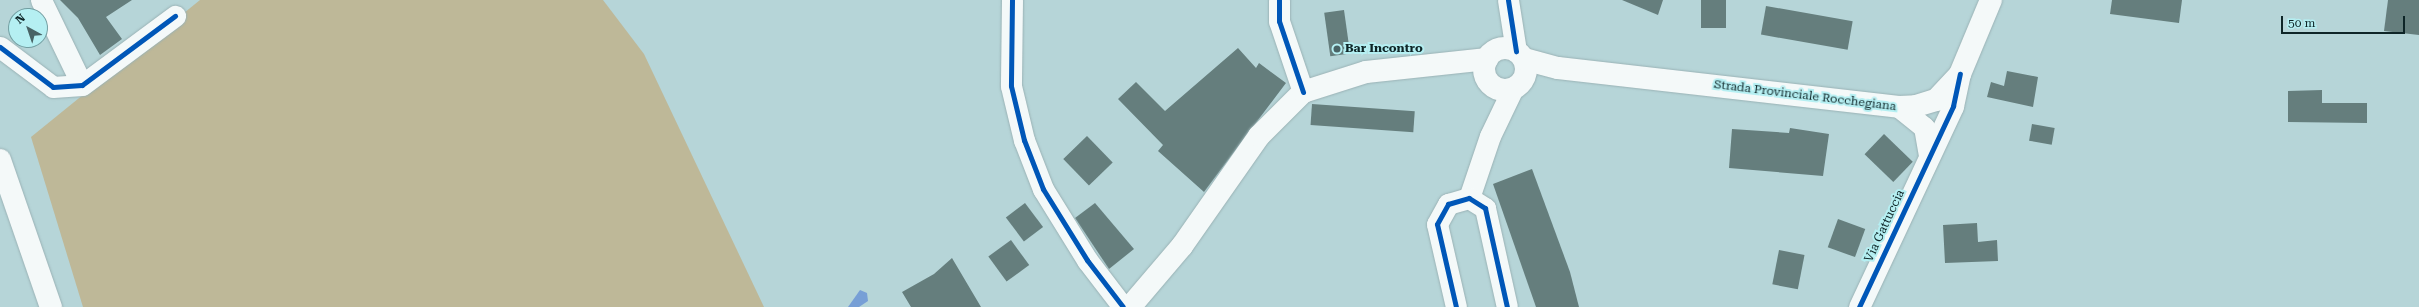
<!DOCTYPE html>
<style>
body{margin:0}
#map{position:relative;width:2419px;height:307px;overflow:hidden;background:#b6d5d8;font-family:"Roboto Serif",serif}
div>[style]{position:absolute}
.green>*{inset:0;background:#beb898}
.water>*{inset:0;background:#779fd6}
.building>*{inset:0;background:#657e7d;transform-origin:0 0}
.roads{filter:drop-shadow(0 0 1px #9ab2b5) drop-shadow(0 0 1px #9ab2b5)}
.minor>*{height:21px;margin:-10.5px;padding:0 10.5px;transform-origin:10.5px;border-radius:10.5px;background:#f4f9f9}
.major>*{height:22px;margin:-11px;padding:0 11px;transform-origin:11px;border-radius:11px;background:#f4f9f9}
.major>.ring{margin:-11px;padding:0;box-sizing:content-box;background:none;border:22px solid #f4f9f9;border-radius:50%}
.cycleway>*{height:5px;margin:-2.5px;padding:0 2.5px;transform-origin:2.5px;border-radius:2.5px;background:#0057b8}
.dots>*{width:11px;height:11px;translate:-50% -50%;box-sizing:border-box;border:2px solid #b5eff2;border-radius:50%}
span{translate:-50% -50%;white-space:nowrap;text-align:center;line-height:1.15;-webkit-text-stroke:4px #b5eff2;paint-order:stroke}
.poi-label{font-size:12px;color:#0e2527;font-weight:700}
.left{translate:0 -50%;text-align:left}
.street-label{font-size:12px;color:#0e2527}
.north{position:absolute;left:8px;top:8px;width:40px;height:40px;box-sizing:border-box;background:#b5eff2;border:1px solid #729ea1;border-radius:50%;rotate:320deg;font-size:11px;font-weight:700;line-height:16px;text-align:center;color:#0e2527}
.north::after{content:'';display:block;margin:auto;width:14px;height:18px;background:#496365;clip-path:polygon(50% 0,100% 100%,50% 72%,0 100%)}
.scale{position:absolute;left:2281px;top:16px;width:124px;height:18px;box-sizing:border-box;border:2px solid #0e2527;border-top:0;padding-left:5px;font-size:12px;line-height:14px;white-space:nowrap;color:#0e2527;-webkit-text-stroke:3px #b5eff2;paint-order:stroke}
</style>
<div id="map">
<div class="green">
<div style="clip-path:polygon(200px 0,603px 0,644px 54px,764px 307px,83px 307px,31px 137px)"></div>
</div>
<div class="water">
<div style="clip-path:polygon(860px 290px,867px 293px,868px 301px,859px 307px,848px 307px)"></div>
</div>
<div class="building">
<div style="clip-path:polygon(60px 0,132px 0,106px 17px,122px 39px,100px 55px,78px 18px)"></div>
<div style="clip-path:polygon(1622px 0,1663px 0,1658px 15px)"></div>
<div style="left:1701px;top:0;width:25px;height:28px"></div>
<div style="clip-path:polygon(2112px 0,2182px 0,2179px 23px,2110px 14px)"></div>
<div style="clip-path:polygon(2388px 0,2419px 0,2419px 35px,2384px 31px)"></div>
<div style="left:1766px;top:6px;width:88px;height:29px;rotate:10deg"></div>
<div style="left:1344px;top:10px;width:44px;height:20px;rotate:82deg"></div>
<div style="clip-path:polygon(1238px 48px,1256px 68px,1259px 63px,1286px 83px,1204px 192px,1158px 151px,1163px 145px,1118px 99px,1136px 82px,1165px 111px)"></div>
<div style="clip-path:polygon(2007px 71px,2038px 77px,2033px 107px,1987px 97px,1991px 82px,2004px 86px)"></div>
<div style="clip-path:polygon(2322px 90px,2322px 103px,2367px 103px,2367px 123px,2288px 122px,2288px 91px)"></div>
<div style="left:1312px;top:104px;width:103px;height:21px;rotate:4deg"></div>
<div style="left:2032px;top:124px;width:23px;height:17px;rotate:10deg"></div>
<div style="clip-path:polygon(1790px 128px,1829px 134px,1823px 176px,1729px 168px,1732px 129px,1789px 133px)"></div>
<div style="left:1884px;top:134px;width:40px;height:28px;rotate:44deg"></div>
<div style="left:1087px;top:136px;width:37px;height:33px;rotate:46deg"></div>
<div style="clip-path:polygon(1532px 169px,1570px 272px,1579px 307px,1536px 307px,1493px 184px)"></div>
<div style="left:1025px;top:203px;width:30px;height:24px;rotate:53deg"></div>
<div style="clip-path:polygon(1095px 203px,1134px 249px,1109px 269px,1075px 218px)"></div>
<div style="left:1838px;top:219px;width:29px;height:30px;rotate:20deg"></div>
<div style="clip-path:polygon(1977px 223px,1978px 242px,1997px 240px,1998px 261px,1945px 263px,1943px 225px)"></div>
<div style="left:1011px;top:240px;width:31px;height:28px;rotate:54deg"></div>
<div style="left:1779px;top:250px;width:26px;height:35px;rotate:11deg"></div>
<div style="clip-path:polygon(952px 258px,981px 307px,911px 307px,902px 292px,934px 274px)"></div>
</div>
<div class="roads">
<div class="minor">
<div style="left:41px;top:0;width:94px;rotate:64.2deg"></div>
<div style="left:1012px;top:0;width:86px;rotate:90.7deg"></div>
<div style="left:1011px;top:86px;width:56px;rotate:76.5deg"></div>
<div style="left:1024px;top:140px;width:53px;rotate:68.8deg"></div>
<div style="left:1043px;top:189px;width:84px;rotate:58.2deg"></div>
<div style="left:1087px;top:260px;width:59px;rotate:52.5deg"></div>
<div style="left:1279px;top:0;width:21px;rotate:90deg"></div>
<div style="left:1279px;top:21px;width:75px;rotate:71.3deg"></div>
<div style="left:1508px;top:0;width:52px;rotate:81.1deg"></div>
<div style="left:0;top:47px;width:66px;rotate:37deg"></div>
<div style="left:53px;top:87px;width:29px;rotate:-4deg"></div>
<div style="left:82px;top:85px;width:116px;rotate:-36.6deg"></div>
<div style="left:1899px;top:107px;width:32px;rotate:39deg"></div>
<div style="left:1924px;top:127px;width:27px;rotate:80deg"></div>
<div style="left:1469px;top:198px;width:65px;rotate:-71.3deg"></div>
<div style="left:1490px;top:136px;width:53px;rotate:-64.4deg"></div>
<div style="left:1456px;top:307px;width:85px;rotate:-102.9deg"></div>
<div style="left:1437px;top:224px;width:23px;rotate:-61deg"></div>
<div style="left:1448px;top:204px;width:22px;rotate:-16deg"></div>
<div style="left:1469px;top:198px;width:19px;rotate:32deg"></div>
<div style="left:1485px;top:208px;width:101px;rotate:77.5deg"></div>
<div style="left:1859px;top:307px;width:222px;rotate:-64.9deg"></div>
<div style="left:1953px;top:106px;width:33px;rotate:-78deg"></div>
</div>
<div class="major">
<div class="ring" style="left:1484px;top:48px;width:20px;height:20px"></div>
<div style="left:1524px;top:59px;width:35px;rotate:15deg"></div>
<div style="left:1558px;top:68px;width:343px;rotate:6.5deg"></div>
<div style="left:1899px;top:107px;width:17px;rotate:-3deg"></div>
<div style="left:1916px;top:106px;width:21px;rotate:-17deg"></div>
<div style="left:1936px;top:100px;width:35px;rotate:-47deg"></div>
<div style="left:1960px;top:74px;width:80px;rotate:-67.3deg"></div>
<div style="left:0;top:160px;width:156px;rotate:70.9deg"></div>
<div style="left:1130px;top:307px;width:80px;rotate:-49.6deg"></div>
<div style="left:1182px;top:246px;width:134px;rotate:-55deg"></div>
<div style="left:1259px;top:136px;width:62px;rotate:-45deg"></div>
<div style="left:1303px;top:92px;width:66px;rotate:-17.6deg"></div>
<div style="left:1366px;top:72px;width:122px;rotate:-6.1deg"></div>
</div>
</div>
<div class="cycleway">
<div style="left:1012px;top:0;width:86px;rotate:90.7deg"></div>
<div style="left:1011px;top:86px;width:56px;rotate:76.5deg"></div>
<div style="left:1024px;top:140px;width:53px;rotate:68.8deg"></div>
<div style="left:1043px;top:189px;width:84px;rotate:58.2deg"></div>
<div style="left:1087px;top:260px;width:59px;rotate:52.5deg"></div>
<div style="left:1279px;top:0;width:21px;rotate:90deg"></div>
<div style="left:1279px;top:21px;width:75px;rotate:71.3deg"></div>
<div style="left:1508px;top:0;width:52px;rotate:81.1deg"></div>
<div style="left:0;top:47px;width:66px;rotate:37deg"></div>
<div style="left:53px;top:87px;width:29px;rotate:-4deg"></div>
<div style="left:82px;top:85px;width:116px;rotate:-36.6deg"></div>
<div style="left:1456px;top:307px;width:85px;rotate:-102.9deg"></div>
<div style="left:1437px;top:224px;width:23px;rotate:-61deg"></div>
<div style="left:1448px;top:204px;width:22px;rotate:-16deg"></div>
<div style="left:1469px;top:198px;width:19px;rotate:32deg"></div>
<div style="left:1485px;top:208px;width:101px;rotate:77.5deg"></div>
<div style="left:1859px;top:307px;width:222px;rotate:-64.9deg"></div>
<div style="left:1953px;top:106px;width:33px;rotate:-78deg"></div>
</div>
<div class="dots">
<div style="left:1337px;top:49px;background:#496365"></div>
</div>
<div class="poi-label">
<span class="left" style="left:1345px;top:49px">Bar Incontro</span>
</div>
<div class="street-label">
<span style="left:1805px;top:96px;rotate:7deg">Strada Provinciale Rocchegiana</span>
<span style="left:1885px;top:226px;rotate:-65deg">Via Gattuccia</span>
</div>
<div class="north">N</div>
<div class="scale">50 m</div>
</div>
